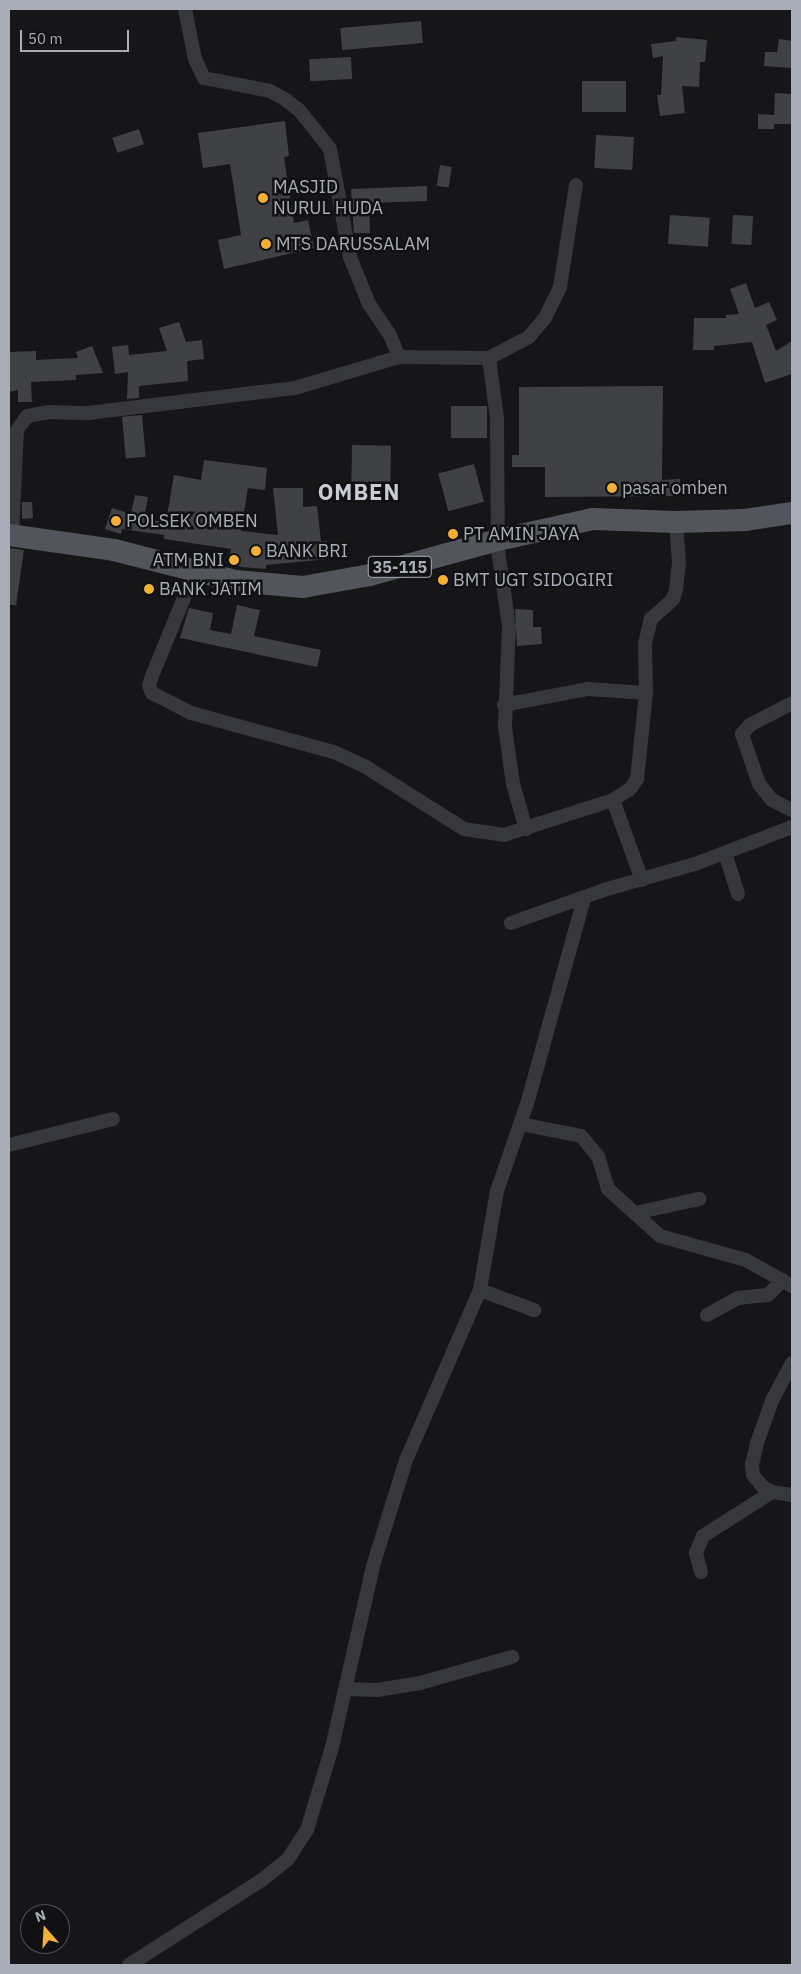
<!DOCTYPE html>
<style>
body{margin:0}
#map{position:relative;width:801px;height:1974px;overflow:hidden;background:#161618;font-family:"IBM Plex Sans",sans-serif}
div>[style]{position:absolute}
.building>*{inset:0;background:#404145;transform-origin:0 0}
.minor>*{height:14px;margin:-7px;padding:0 7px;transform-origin:7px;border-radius:7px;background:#37383d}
.primary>*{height:22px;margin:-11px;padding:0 11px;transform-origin:11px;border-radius:11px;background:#53555c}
.dots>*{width:14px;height:14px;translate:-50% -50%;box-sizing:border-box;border:2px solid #111113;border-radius:50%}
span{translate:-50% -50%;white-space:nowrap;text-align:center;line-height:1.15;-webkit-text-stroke:5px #111113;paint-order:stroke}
.shield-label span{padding:1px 4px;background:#111113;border:1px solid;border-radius:4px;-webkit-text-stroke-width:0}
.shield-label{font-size:16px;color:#a8adb8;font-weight:700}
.poi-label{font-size:18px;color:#a8adb8}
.left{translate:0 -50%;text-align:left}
.right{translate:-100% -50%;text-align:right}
.district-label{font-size:22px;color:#c9ccd4;font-weight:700;letter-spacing:1px}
.frame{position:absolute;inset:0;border:10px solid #a8adb8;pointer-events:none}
.north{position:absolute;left:20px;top:1904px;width:50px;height:50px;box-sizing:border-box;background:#111113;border:1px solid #4d4f55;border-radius:50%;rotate:341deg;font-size:14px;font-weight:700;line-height:20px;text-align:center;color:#a8adb8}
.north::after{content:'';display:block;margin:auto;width:18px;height:22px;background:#f2b134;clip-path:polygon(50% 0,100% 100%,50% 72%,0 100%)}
.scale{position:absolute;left:20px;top:30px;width:109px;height:22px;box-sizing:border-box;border:2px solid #a8adb8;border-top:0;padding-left:6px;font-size:15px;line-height:18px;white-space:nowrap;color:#a8adb8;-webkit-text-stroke:4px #111113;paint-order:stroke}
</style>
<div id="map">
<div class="building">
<div style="left:421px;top:21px;width:22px;height:81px;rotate:85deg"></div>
<div style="clip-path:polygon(676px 37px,707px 40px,705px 62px,700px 62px,699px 87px,682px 86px,685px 113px,660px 116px,657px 95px,661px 95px,663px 56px,653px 58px,651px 44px,676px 41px)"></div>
<div style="clip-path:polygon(779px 39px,792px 41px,792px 68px,764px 66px,765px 52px,777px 52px)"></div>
<div style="left:351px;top:57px;width:22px;height:42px;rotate:87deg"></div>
<div style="left:626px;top:81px;width:31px;height:44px;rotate:90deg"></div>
<div style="clip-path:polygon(775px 93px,792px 94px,792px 124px,774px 124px,774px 129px,758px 129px,758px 114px,774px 115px)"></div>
<div style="clip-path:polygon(285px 121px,289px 156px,284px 157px,294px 223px,308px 220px,314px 248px,224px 269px,218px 240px,241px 235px,230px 164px,203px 168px,198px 133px)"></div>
<div style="left:139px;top:129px;width:16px;height:28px;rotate:72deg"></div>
<div style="left:596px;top:135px;width:38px;height:33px;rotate:3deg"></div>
<div style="left:440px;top:165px;width:12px;height:21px;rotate:9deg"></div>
<div style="clip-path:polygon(427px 186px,427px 201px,369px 203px,370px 233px,354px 233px,351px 189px)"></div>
<div style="left:670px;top:215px;width:40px;height:29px;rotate:4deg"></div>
<div style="left:733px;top:215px;width:20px;height:29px;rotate:3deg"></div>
<div style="clip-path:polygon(746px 283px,755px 308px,769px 302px,777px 320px,766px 325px,776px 351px,792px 341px,792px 374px,765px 383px,752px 342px,714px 346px,714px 350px,693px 350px,694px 318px,726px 318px,726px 315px,739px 314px,730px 289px)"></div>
<div style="clip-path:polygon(179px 322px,186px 342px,202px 340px,204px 359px,187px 361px,188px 381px,139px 386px,139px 398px,127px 399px,128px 372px,115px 374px,112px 347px,128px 345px,129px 355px,167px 351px,159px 328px)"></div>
<div style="clip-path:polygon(92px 346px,103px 373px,76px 375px,76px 380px,31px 382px,32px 402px,18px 402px,18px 390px,9px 392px,9px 352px,36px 351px,36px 360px,78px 358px,76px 352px)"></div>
<div style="clip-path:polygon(663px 386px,662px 480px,680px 479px,680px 496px,545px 497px,545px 467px,512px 467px,512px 455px,519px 455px,519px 387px)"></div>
<div style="left:451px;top:406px;width:36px;height:32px"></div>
<div style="left:142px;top:415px;width:42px;height:20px;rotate:85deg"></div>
<div style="left:352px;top:445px;width:39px;height:37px;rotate:1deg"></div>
<div style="clip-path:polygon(204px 460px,267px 468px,265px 490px,248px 488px,241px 531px,278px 535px,273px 488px,303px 488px,303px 507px,317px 506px,321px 541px,327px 541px,329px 559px,266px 565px,266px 569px,242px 567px,229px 564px,231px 549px,164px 539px,164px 535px,122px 529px,121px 534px,105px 529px,112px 508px,131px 514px,135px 495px,148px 497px,144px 519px,166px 522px,174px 475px,201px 480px)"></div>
<div style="left:474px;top:464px;width:39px;height:37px;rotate:75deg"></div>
<div style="clip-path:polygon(22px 502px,32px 502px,33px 518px,22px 519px)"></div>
<div style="left:9px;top:548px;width:15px;height:56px;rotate:8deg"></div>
<div style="clip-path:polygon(237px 605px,260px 610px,254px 636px,321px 650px,317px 667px,180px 638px,189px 608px,213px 613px,210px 630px,231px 634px)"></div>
<div style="clip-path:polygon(515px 609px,533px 610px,533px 627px,541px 627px,542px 644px,517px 646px)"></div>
</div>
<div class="minor">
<div style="left:185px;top:9px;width:51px;rotate:78.7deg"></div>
<div style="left:195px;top:59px;width:21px;rotate:65deg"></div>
<div style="left:204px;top:78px;width:67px;rotate:11.1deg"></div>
<div style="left:270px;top:91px;width:18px;rotate:29deg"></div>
<div style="left:286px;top:100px;width:18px;rotate:38deg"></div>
<div style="left:300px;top:111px;width:48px;rotate:51.7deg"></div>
<div style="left:330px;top:149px;width:110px;rotate:79.5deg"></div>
<div style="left:350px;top:257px;width:51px;rotate:68deg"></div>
<div style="left:369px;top:304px;width:37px;rotate:56deg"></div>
<div style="left:390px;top:335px;width:24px;rotate:68deg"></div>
<div style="left:489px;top:358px;width:45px;rotate:-27.7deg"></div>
<div style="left:529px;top:337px;width:25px;rotate:-50deg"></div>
<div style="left:545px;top:318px;width:34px;rotate:-64deg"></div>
<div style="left:560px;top:287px;width:103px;rotate:-81.1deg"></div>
<div style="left:12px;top:535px;width:105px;rotate:-87.3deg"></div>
<div style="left:17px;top:430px;width:17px;rotate:-54deg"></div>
<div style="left:27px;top:416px;width:23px;rotate:-10deg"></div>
<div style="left:50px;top:412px;width:38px;rotate:2deg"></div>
<div style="left:88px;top:413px;width:209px;rotate:-6.9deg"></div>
<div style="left:295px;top:388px;width:109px;rotate:-16.6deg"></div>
<div style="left:399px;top:357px;width:90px;rotate:0.6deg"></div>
<div style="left:489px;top:358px;width:61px;rotate:82.4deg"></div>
<div style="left:497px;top:418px;width:132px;rotate:89.6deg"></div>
<div style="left:498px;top:550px;width:77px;rotate:81.8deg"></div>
<div style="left:509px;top:626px;width:101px;rotate:92.3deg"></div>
<div style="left:505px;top:727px;width:58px;rotate:82deg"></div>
<div style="left:513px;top:784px;width:47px;rotate:73.9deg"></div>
<div style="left:195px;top:571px;width:113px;rotate:112.3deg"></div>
<div style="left:152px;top:676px;width:10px;rotate:107deg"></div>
<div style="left:149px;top:686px;width:8px;rotate:67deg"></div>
<div style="left:152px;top:693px;width:44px;rotate:27.1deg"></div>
<div style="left:191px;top:713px;width:148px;rotate:15.3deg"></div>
<div style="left:334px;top:752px;width:35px;rotate:25deg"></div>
<div style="left:366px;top:767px;width:116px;rotate:32.3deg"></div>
<div style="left:464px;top:829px;width:40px;rotate:8.5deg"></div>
<div style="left:504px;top:835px;width:114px;rotate:-17.8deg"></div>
<div style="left:613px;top:800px;width:20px;rotate:-33deg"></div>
<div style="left:630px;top:789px;width:12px;rotate:-55deg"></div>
<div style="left:637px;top:779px;width:86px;rotate:-84deg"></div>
<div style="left:646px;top:693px;width:49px;rotate:-91.2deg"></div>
<div style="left:645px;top:644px;width:26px;rotate:-77deg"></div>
<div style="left:651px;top:619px;width:30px;rotate:-42deg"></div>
<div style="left:673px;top:599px;width:9px;rotate:-72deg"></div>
<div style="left:676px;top:590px;width:27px;rotate:-84deg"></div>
<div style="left:679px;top:563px;width:41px;rotate:-94.2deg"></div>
<div style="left:792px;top:703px;width:47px;rotate:152.4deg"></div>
<div style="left:750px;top:725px;width:12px;rotate:132deg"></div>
<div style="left:742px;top:734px;width:53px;rotate:71.2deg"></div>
<div style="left:759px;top:784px;width:21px;rotate:51deg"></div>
<div style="left:772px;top:800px;width:22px;rotate:27deg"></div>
<div style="left:504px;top:705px;width:86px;rotate:-10.8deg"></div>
<div style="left:588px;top:689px;width:58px;rotate:3.9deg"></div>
<div style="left:613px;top:800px;width:85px;rotate:70.1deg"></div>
<div style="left:725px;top:853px;width:43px;rotate:72.4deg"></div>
<div style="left:511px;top:923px;width:102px;rotate:-19.5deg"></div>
<div style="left:607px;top:889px;width:91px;rotate:-15.9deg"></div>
<div style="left:695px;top:864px;width:104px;rotate:-20.9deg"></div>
<div style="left:521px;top:1124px;width:61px;rotate:11.3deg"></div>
<div style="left:581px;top:1136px;width:26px;rotate:50deg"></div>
<div style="left:598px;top:1156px;width:34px;rotate:73deg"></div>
<div style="left:608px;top:1189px;width:70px;rotate:42.1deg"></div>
<div style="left:660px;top:1236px;width:89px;rotate:15.6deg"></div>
<div style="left:746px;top:1260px;width:53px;rotate:29.5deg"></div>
<div style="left:9px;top:1145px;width:107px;rotate:-14deg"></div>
<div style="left:635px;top:1213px;width:66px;rotate:-12.3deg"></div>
<div style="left:480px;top:1290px;width:58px;rotate:20.3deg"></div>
<div style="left:707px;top:1315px;width:35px;rotate:-29deg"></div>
<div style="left:738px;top:1298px;width:30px;rotate:-6deg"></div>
<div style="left:768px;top:1295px;width:21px;rotate:-45deg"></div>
<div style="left:792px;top:1363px;width:40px;rotate:118deg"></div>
<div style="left:773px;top:1398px;width:48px;rotate:109.6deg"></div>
<div style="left:757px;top:1443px;width:23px;rotate:103deg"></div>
<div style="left:752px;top:1465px;width:10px;rotate:84deg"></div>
<div style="left:753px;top:1475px;width:16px;rotate:50deg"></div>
<div style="left:763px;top:1487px;width:10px;rotate:29deg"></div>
<div style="left:772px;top:1492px;width:20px;rotate:9deg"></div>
<div style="left:701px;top:1572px;width:20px;rotate:-105deg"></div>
<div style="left:696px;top:1553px;width:18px;rotate:-68deg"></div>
<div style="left:703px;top:1536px;width:82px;rotate:-32.5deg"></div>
<div style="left:346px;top:1689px;width:31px;rotate:2deg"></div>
<div style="left:377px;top:1690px;width:44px;rotate:-9.2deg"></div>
<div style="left:420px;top:1683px;width:96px;rotate:-15.8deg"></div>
<div style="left:129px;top:1965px;width:158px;rotate:-32.6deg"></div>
<div style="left:262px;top:1880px;width:33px;rotate:-39deg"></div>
<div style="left:288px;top:1859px;width:35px;rotate:-57deg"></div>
<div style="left:307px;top:1830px;width:87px;rotate:-73.2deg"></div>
<div style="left:332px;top:1747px;width:186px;rotate:-77.2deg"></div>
<div style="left:373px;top:1566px;width:111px;rotate:-72.7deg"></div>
<div style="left:406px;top:1460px;width:185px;rotate:-66.5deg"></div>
<div style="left:480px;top:1290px;width:100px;rotate:-80.3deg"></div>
<div style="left:497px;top:1191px;width:92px;rotate:-71deg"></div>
<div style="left:527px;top:1104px;width:214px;rotate:-74.5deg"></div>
</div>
<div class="primary">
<div style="left:9px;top:535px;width:106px;rotate:8.1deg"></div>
<div style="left:114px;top:550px;width:126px;rotate:14.3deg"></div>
<div style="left:236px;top:581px;width:67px;rotate:5.1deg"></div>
<div style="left:303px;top:587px;width:68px;rotate:-10.2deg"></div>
<div style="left:370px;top:575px;width:133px;rotate:-15.3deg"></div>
<div style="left:498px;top:540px;width:97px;rotate:-12.5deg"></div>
<div style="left:593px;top:519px;width:83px;rotate:2.1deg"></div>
<div style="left:676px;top:522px;width:69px;rotate:-1.7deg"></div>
<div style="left:745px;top:520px;width:48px;rotate:-8.5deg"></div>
</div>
<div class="dots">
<div style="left:263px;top:198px;background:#f2b134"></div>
<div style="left:266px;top:244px;background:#f2b134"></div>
<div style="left:612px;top:488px;background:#f2b134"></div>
<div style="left:116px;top:521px;background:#f2b134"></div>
<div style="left:453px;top:534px;background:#f2b134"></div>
<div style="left:256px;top:551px;background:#f2b134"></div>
<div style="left:234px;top:560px;background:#f2b134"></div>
<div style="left:443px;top:580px;background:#f2b134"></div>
<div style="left:149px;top:589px;background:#f2b134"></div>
</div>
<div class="shield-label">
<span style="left:400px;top:567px">35-115</span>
</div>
<div class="poi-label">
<span class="left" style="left:273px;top:198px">MASJID<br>NURUL HUDA</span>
<span class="left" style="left:276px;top:244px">MTS DARUSSALAM</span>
<span class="left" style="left:622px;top:488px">pasar omben</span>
<span class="left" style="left:126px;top:521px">POLSEK OMBEN</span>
<span class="left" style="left:463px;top:534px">PT AMIN JAYA</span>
<span class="left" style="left:266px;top:551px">BANK BRI</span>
<span class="right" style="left:224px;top:560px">ATM BNI</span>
<span class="left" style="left:453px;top:580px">BMT UGT SIDOGIRI</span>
<span class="left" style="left:159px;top:589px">BANK JATIM</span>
</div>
<div class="district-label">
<span style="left:359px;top:492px">OMBEN</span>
</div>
<div class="frame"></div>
<div class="north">N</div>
<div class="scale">50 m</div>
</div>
